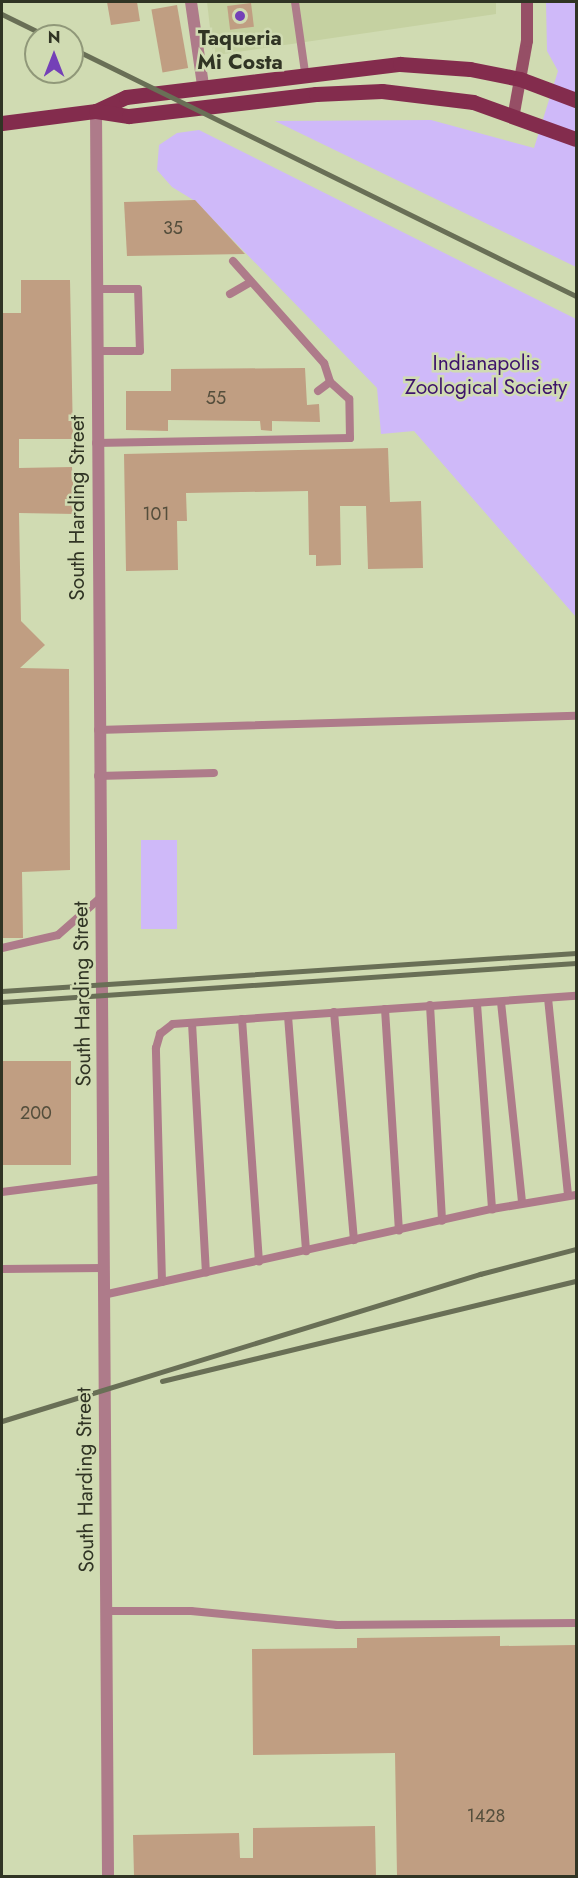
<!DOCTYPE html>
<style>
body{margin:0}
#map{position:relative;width:578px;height:1878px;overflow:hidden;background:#d0dbb2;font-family:Jost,sans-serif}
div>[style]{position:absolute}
.built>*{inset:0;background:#c5d1a1}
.green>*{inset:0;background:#cfb9f9;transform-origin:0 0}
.building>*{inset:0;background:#c09e82;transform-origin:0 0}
.service>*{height:8px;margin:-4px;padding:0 4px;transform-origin:4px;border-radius:4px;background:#ae7b8a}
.minor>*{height:12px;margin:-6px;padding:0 6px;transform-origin:6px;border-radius:6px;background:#ae7b8a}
.tertiary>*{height:12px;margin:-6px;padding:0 6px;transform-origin:6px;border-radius:6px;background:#ae7b8a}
.secondary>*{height:12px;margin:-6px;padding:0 6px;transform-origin:6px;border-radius:6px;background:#964f66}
.primary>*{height:15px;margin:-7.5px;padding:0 7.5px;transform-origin:7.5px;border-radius:7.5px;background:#832c4d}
.rail>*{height:4.5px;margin:-2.25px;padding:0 2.25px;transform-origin:2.25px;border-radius:2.25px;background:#696f56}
.dots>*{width:16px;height:16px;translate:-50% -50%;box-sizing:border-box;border:3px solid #d0dbb2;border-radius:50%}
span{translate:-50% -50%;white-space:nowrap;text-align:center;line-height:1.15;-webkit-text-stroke:5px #d0dbb2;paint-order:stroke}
.number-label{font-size:18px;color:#544e3c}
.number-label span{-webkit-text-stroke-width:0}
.poi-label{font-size:21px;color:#303424;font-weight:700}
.park-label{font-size:21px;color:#3d136b}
.street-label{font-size:21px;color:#303424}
.frame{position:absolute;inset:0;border:3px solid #303424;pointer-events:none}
.north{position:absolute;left:24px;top:24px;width:60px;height:60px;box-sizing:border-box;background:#d0dbb2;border:2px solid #909879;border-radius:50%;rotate:0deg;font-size:16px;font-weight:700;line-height:24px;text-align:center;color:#303424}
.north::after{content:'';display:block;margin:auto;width:21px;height:27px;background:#7440b7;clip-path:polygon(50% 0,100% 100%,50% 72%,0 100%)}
</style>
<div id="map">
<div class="built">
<div style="clip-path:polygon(207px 2px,496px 2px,496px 14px,224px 54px,213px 53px)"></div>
</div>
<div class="green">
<div style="clip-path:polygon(546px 2px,576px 2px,576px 267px,275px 121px,431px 120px,534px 148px,558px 71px,547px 51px)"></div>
<div style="clip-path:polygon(199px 130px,576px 319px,576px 617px,414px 431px,381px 434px,377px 388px,195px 201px,172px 187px,157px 170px,159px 145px,177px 133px)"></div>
<div style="left:141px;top:840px;width:36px;height:89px"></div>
</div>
<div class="building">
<div style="clip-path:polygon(107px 2px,137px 2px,140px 21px,111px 25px)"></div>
<div style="left:251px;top:3px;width:24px;height:24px;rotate:83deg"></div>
<div style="left:177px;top:5px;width:64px;height:26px;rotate:80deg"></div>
<div style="clip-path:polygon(195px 200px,245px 254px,127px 256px,124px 202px)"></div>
<div style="clip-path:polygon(21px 280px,70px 280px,73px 439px,19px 439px,19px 468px,72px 467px,75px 514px,19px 513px,21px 621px,45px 645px,20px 668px,69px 669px,70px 870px,22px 872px,23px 938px,2px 938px,3px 313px,21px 313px)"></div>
<div style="clip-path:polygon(305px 368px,307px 405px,319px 404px,320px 422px,272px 421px,272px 431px,261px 430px,260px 421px,168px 420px,168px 431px,126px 430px,126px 391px,171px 391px,171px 369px)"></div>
<div style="clip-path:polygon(388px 448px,390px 502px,421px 501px,423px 568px,368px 569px,366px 506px,340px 506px,341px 565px,316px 566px,316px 555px,309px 555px,308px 491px,186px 493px,187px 521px,177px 521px,178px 570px,126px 571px,124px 454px)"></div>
<div style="left:2px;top:1061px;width:69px;height:104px"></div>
<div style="clip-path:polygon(500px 1636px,500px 1646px,576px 1645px,576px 1876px,397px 1876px,395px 1753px,253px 1755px,252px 1649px,357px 1648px,357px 1638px)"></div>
<div style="clip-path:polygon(375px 1826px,376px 1876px,134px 1876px,133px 1835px,239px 1833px,240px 1858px,253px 1858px,253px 1828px)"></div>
</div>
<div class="service">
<div style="left:295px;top:2px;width:71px;rotate:81.9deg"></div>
<div style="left:233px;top:261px;width:137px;rotate:48.3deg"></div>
<div style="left:324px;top:363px;width:20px;rotate:72deg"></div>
<div style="left:330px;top:382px;width:15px;rotate:143deg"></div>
<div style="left:230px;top:294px;width:22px;rotate:-30deg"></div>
<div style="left:97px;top:351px;width:43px"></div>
<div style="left:140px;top:351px;width:62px;rotate:-91.8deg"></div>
<div style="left:138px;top:289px;width:41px;rotate:180deg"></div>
<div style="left:96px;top:443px;width:254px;rotate:-1.1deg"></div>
<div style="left:350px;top:438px;width:39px;rotate:-91deg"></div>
<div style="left:349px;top:399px;width:25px;rotate:-138deg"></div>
<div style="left:98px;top:730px;width:478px;rotate:-1.7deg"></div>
<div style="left:98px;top:776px;width:116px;rotate:-1.5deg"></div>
<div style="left:2px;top:948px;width:57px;rotate:-13.1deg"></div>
<div style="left:58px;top:935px;width:56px;rotate:-41.4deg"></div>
<div style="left:548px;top:998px;width:199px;rotate:84.2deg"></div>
<div style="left:501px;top:1002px;width:202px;rotate:84deg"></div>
<div style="left:477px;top:1004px;width:206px;rotate:85.8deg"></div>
<div style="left:430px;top:1005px;width:216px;rotate:86.8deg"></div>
<div style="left:385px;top:1009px;width:222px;rotate:86.4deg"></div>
<div style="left:334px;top:1012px;width:229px;rotate:85deg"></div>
<div style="left:288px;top:1016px;width:236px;rotate:85.6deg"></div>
<div style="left:242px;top:1019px;width:243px;rotate:86deg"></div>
<div style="left:192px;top:1023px;width:250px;rotate:86.8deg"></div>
<div style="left:2px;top:1192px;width:102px;rotate:-7.3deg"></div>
<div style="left:2px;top:1269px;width:101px;rotate:-0.6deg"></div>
<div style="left:162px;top:1282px;width:234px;rotate:-91.5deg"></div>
<div style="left:156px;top:1048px;width:15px;rotate:-74deg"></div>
<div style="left:160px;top:1034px;width:16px;rotate:-38deg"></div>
<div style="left:173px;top:1024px;width:404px;rotate:-4deg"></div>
<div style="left:103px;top:1295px;width:398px;rotate:-12.5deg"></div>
<div style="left:492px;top:1209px;width:85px;rotate:-9.5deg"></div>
<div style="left:106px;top:1611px;width:85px"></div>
<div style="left:191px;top:1611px;width:147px;rotate:5.5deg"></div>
<div style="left:337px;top:1625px;width:239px;rotate:-0.5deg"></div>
</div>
<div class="minor">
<div style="left:191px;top:2px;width:84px;rotate:81.8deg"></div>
</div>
<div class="tertiary">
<div style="left:96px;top:111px;width:1765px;rotate:89.61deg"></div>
</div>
<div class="secondary">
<div style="left:514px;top:113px;width:73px;rotate:-79.8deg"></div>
<div style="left:527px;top:41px;width:39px;rotate:-90deg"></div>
</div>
<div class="primary">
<div style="left:96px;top:111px;width:33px;rotate:-25deg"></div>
<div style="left:126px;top:97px;width:276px;rotate:-6.9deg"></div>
<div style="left:400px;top:64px;width:70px;rotate:4.1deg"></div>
<div style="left:470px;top:69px;width:51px;rotate:11.3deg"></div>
<div style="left:520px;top:79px;width:60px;rotate:20.6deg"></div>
<div style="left:2px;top:123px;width:95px;rotate:-7.3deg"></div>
<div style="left:96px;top:111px;width:33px;rotate:9deg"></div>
<div style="left:129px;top:116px;width:188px;rotate:-6.7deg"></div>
<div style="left:316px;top:94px;width:66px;rotate:-2.6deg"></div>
<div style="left:382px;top:91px;width:92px;rotate:6.9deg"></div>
<div style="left:473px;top:102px;width:109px;rotate:19.8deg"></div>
</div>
<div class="rail">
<div style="left:2px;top:14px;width:50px;rotate:26.1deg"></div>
<div style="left:72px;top:48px;width:562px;rotate:26.2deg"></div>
<div style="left:2px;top:991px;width:575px;rotate:-3.79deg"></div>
<div style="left:2px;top:1002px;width:575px;rotate:-3.89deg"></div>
<div style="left:162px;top:1381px;width:426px;rotate:-13.6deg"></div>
<div style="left:2px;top:1421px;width:500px;rotate:-17.09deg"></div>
<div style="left:480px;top:1274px;width:99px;rotate:-14.6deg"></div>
</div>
<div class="dots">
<div style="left:240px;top:16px;background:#7440b7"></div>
</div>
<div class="number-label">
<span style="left:173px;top:228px">35</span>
<span style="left:216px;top:398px">55</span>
<span style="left:156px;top:514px">101</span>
<span style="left:36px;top:1113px">200</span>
<span style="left:486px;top:1816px">1428</span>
</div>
<div class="poi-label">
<span style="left:240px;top:50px">Taqueria<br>Mi Costa</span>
</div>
<div class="park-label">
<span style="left:486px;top:375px">Indianapolis<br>Zoological Society</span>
</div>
<div class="street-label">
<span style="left:77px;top:508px;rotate:-90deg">South Harding Street</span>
<span style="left:82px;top:994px;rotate:-91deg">South Harding Street</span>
<span style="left:85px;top:1480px;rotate:-91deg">South Harding Street</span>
</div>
<div class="frame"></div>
<div class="north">N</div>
</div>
